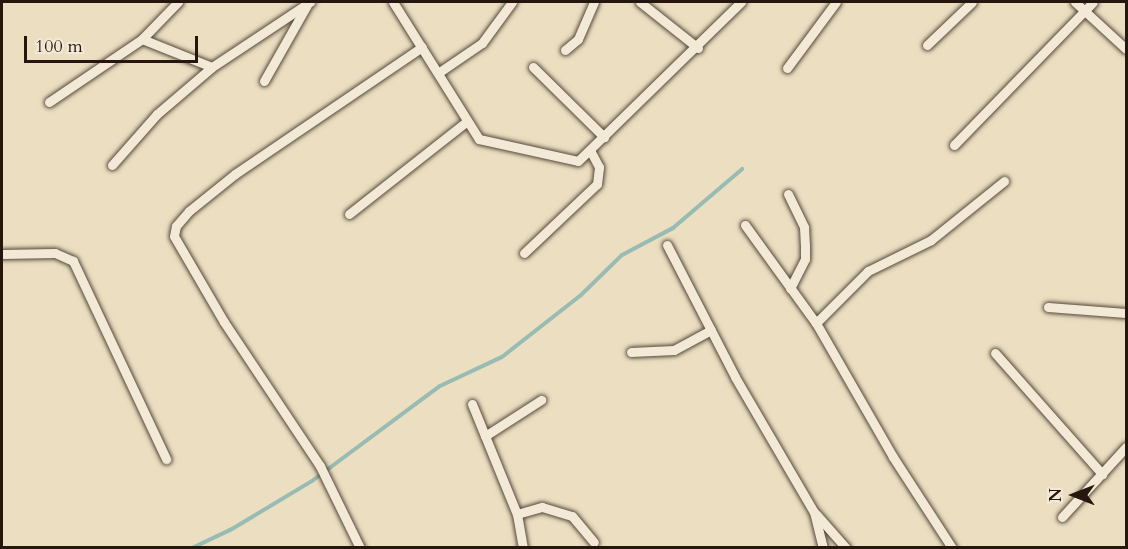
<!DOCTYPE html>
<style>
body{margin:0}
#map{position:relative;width:1128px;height:549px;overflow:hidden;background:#ebdec1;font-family:Cardo,serif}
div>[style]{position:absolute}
.stream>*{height:4px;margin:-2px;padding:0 2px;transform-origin:2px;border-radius:2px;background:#98bcb3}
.roads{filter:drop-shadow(0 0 2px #56493a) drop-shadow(0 0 2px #56493a)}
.street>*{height:9px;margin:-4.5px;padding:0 4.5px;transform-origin:4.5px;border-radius:4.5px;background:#f2ead7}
span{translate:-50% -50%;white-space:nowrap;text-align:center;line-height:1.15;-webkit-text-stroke:4.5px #f2ead7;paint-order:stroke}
.frame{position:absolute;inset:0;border:3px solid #25170d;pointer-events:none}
.north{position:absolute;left:1044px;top:465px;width:60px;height:60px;-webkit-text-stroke:4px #f2ead7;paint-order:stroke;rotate:270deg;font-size:16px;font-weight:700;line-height:24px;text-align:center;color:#25170d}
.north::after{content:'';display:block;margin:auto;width:21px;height:27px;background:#25170d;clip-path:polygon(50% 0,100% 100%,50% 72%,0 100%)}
.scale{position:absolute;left:24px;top:36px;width:174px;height:27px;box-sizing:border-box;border:3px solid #25170d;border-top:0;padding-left:8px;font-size:18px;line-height:21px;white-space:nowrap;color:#25170d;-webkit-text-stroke:4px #f2ead7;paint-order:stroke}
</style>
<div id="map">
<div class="stream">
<div style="left:192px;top:548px;width:44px;rotate:-25.4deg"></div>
<div style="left:232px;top:529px;width:93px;rotate:-31deg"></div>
<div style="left:312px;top:481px;width:159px;rotate:-36.6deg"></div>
<div style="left:440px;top:386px;width:68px;rotate:-25.1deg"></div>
<div style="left:502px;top:357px;width:100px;rotate:-38.1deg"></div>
<div style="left:581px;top:295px;width:57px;rotate:-44.3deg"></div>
<div style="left:622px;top:255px;width:58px;rotate:-27.9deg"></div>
<div style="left:673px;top:228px;width:91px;rotate:-40.5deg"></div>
</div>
<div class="roads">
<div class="street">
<div style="left:393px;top:2px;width:162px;rotate:57.9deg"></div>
<div style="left:479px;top:139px;width:101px;rotate:12.5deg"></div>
<div style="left:578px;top:161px;width:228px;rotate:-44.3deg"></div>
<div style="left:640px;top:2px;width:74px;rotate:38.4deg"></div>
<div style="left:1075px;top:2px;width:69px;rotate:42.7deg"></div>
<div style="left:142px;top:39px;width:75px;rotate:21.8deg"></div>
<div style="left:927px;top:45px;width:62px;rotate:-43.7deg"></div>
<div style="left:565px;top:50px;width:17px;rotate:-40deg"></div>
<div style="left:578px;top:39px;width:40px;rotate:-66.6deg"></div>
<div style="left:533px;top:67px;width:100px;rotate:44.6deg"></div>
<div style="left:787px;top:68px;width:82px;rotate:-53.4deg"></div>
<div style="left:438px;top:73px;width:53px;rotate:-34.3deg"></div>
<div style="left:482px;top:43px;width:51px;rotate:-53.8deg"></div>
<div style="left:264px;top:81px;width:87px;rotate:-60.5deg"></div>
<div style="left:49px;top:102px;width:112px;rotate:-34.1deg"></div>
<div style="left:142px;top:39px;width:52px;rotate:-45.8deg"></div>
<div style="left:954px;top:145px;width:199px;rotate:-45.8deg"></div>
<div style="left:112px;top:165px;width:68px;rotate:-48.6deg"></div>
<div style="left:157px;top:114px;width:72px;rotate:-40.5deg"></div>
<div style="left:212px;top:67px;width:118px;rotate:-33.6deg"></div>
<div style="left:788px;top:194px;width:37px;rotate:64deg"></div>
<div style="left:804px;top:227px;width:19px;rotate:87deg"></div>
<div style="left:805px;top:246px;width:13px;rotate:90deg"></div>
<div style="left:805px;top:259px;width:33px;rotate:117deg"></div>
<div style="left:349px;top:214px;width:150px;rotate:-38.2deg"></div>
<div style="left:745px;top:225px;width:121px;rotate:54.1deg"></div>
<div style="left:816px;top:323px;width:155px;rotate:60.1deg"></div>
<div style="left:893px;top:457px;width:108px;rotate:57deg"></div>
<div style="left:667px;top:245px;width:148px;rotate:62.7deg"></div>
<div style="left:735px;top:377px;width:156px;rotate:59.7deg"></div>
<div style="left:814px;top:512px;width:37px;rotate:76deg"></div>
<div style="left:524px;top:253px;width:100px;rotate:-43.4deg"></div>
<div style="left:597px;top:184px;width:17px;rotate:-83deg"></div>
<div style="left:599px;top:167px;width:17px;rotate:-118deg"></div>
<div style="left:2px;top:254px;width:53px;rotate:-1.1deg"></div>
<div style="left:55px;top:253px;width:20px;rotate:24deg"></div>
<div style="left:73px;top:261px;width:219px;rotate:64.8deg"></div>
<div style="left:1048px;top:307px;width:78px;rotate:4.4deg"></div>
<div style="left:816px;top:323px;width:74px;rotate:-45deg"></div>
<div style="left:868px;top:271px;width:70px;rotate:-26.2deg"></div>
<div style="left:931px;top:240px;width:94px;rotate:-38.9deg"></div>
<div style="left:631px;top:352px;width:43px;rotate:-2.7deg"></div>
<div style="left:674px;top:350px;width:42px;rotate:-28.4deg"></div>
<div style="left:995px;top:353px;width:162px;rotate:48.5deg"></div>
<div style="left:472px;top:404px;width:119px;rotate:67.8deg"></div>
<div style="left:517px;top:514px;width:35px;rotate:80deg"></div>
<div style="left:485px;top:436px;width:67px;rotate:-32.7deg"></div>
<div style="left:517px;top:514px;width:26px;rotate:-16deg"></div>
<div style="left:542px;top:507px;width:31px;rotate:17deg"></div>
<div style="left:572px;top:516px;width:34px;rotate:50deg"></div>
<div style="left:816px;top:514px;width:45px;rotate:48.6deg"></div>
<div style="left:1062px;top:517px;width:95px;rotate:-47.6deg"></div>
<div style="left:360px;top:548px;width:91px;rotate:-116deg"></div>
<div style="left:320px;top:466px;width:173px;rotate:-123.7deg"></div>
<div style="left:224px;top:322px;width:99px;rotate:-120.2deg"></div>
<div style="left:174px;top:236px;width:10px;rotate:-79deg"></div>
<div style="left:176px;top:226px;width:20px;rotate:-49deg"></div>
<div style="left:189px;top:211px;width:59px;rotate:-38.8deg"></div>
<div style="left:235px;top:174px;width:226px;rotate:-34.2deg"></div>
</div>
</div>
<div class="frame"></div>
<div class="north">N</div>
<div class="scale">100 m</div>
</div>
